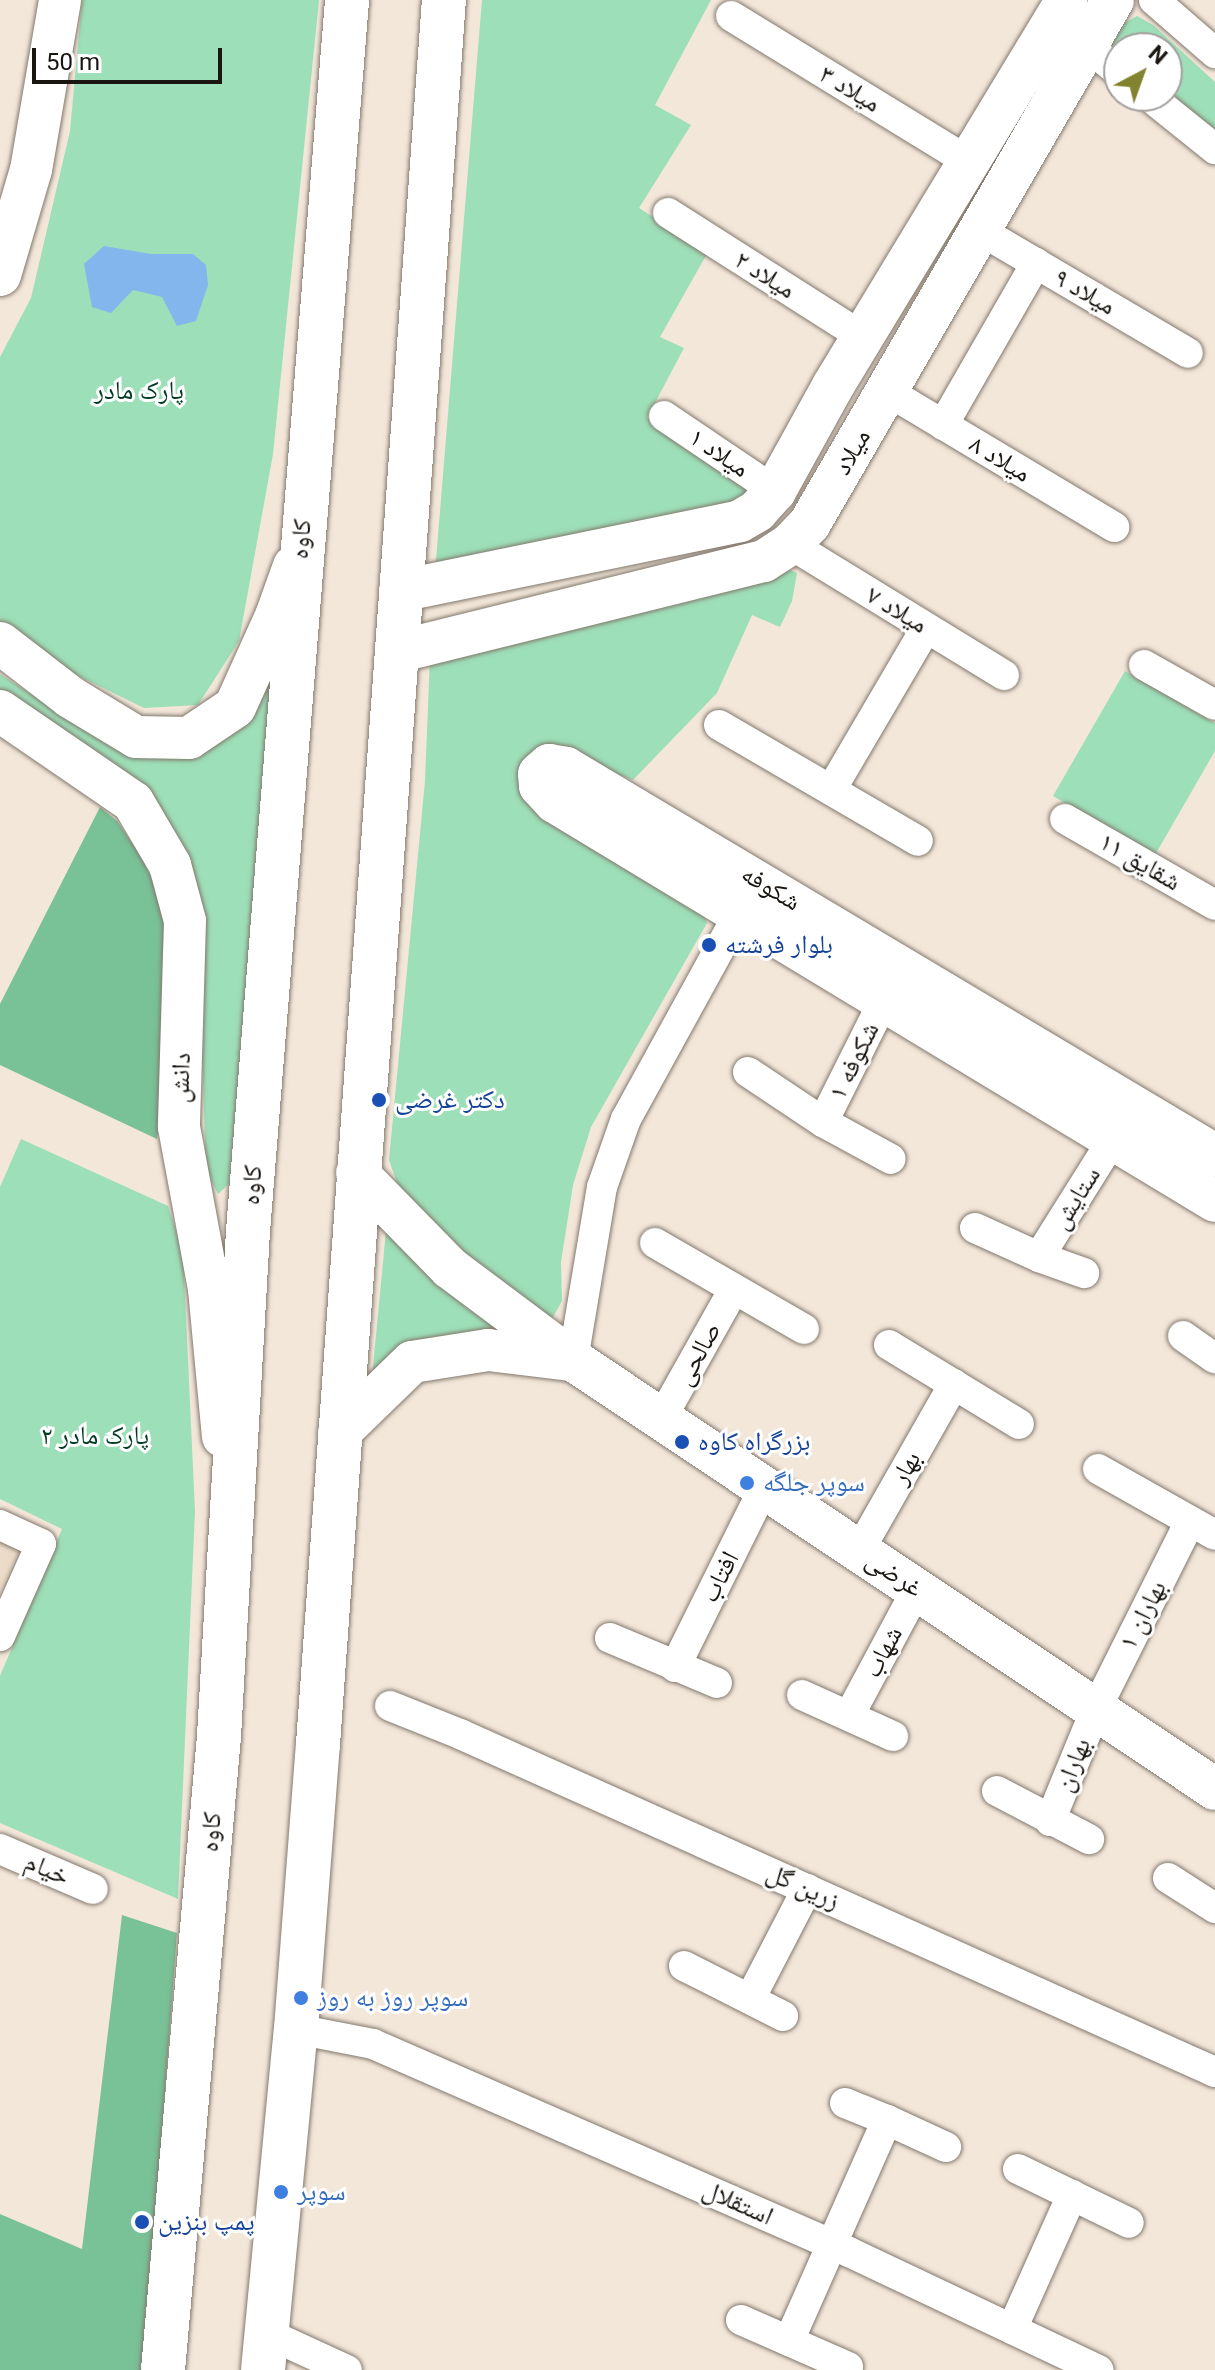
<!DOCTYPE html>
<meta charset="utf-8">
<style>
body{margin:0}
#map{position:relative;width:1215px;height:2370px;overflow:hidden;background:#f3e7da;font-family:Roboto,"Noto Naskh Arabic",sans-serif}
div>[style]{position:absolute}
.built>*{inset:0;background:#ecdbc8}
.green>*{inset:0;background:#9ddfb8}
.forest>*{inset:0;background:#79c197}
.water>*{inset:0;background:#83b6ec}
.roads{filter:drop-shadow(0 0 2px #82786c) drop-shadow(0 0 2px #82786c)}
.street>*{height:30px;margin:-15px;padding:0 15px;transform-origin:15px;border-radius:15px;background:#fff}
.secondary>*{height:42px;margin:-21px;padding:0 21px;transform-origin:21px;border-radius:21px;background:#fff}
.primary>*{height:44px;margin:-22px;padding:0 22px;transform-origin:22px;border-radius:22px;background:#fff}
.dots>*{width:22px;height:22px;translate:-50% -50%;box-sizing:border-box;border:4px solid #fff;border-radius:50%}
span{translate:-50% -50%;white-space:nowrap;text-align:center;line-height:1.15;-webkit-text-stroke:6px #fff;paint-order:stroke}
.street-label{font-size:26px;color:#191510}
.park-label{font-size:26px;color:#003c22}
.transit-label{font-size:26px;color:#164399}
.left{translate:0 -50%;text-align:left}
.shop-label{font-size:26px;color:#366cbe}
.north{position:absolute;left:1103px;top:32px;width:80px;height:80px;box-sizing:border-box;background:#fff;border:2px solid #a3a19f;border-radius:50%;rotate:41deg;font-size:22px;font-weight:700;line-height:32px;text-align:center;color:#191510}
.north::after{content:'';display:block;margin:auto;width:28px;height:36px;background:#81832e;clip-path:polygon(50% 0,100% 100%,50% 72%,0 100%)}
.scale{position:absolute;left:32px;top:48px;width:190px;height:36px;box-sizing:border-box;border:4px solid #191510;border-top:0;padding-left:10px;font-size:24px;line-height:28px;white-space:nowrap;color:#191510;-webkit-text-stroke:6px #fff;paint-order:stroke}
</style>
<div id="map">
<div class="built">
<div style="clip-path:polygon(0 1531px,23px 1542px,0 1591px)"></div>
</div>
<div class="green">
<div style="clip-path:polygon(82px 0,319px 0,273px 454px,239px 641px,198px 705px,144px 708px,56px 665px,0 622px,0 357px,31px 298px,70px 131px)"></div>
<div style="clip-path:polygon(482px 0,711px 0,655px 105px,691px 125px,639px 208px,708px 252px,660px 337px,684px 348px,647px 418px,745px 476px,751px 492px,738px 511px,435px 572px)"></div>
<div style="clip-path:polygon(1137px 16px,1153px 25px,1215px 82px,1215px 130px,1167px 90px,1167px 48px,1119px 50px,1111px 44px,1117px 27px)"></div>
<div style="clip-path:polygon(778px 565px,797px 573px,792px 601px,780px 627px,752px 615px,717px 693px,633px 780px,612px 772px,522px 778px,521px 794px,649px 879px,701px 909px,707px 923px,591px 1127px,573px 1185px,561px 1262px,562px 1301px,553px 1317px,534px 1318px,403px 1200px,389px 1160px,425px 781px,430px 657px)"></div>
<div style="clip-path:polygon(276px 654px,234px 1179px,218px 1194px,206px 1170px,201px 1020px,185px 870px,0 693px,0 674px,72px 721px,130px 751px,171px 759px,206px 746px)"></div>
<div style="clip-path:polygon(1125px 671px,1215px 723px,1215px 751px,1155px 855px,1053px 796px)"></div>
<div style="clip-path:polygon(21px 1139px,168px 1206px,183px 1252px,195px 1511px,178px 1899px,0 1823px,0 1676px,62px 1529px,0 1499px,0 1187px)"></div>
<div style="clip-path:polygon(387px 1220px,532px 1345px,371px 1388px)"></div>
</div>
<div class="forest">
<div style="clip-path:polygon(100px 807px,117px 821px,142px 858px,165px 907px,170px 1036px,157px 1139px,0 1065px,0 1004px)"></div>
<div style="clip-path:polygon(122px 1915px,177px 1933px,144px 2370px,0 2370px,0 2214px,82px 2249px)"></div>
</div>
<div class="water">
<div style="clip-path:polygon(104px 246px,151px 254px,193px 254px,206px 265px,208px 285px,196px 321px,177px 326px,162px 297px,133px 290px,111px 313px,92px 307px,84px 264px)"></div>
</div>
<div class="roads">
<div class="street">
<div style="left:1154px;top:0;width:81px;rotate:41deg"></div>
<div style="left:731px;top:16px;width:279px;rotate:31.5deg"></div>
<div style="left:1087px;top:46px;width:41px;rotate:39.1deg"></div>
<div style="left:1149px;top:96px;width:85px;rotate:38.8deg"></div>
<div style="left:668px;top:213px;width:231px;rotate:32.5deg"></div>
<div style="left:981px;top:231px;width:240px;rotate:30.5deg"></div>
<div style="left:887px;top:391px;width:265px;rotate:30.9deg"></div>
<div style="left:664px;top:416px;width:134px;rotate:34deg"></div>
<div style="left:943px;top:425px;width:187px;rotate:-60.1deg"></div>
<div style="left:790px;top:544px;width:251px;rotate:31.5deg"></div>
<div style="left:1144px;top:665px;width:81px;rotate:29.4deg"></div>
<div style="left:719px;top:725px;width:230px;rotate:30.2deg"></div>
<div style="left:831px;top:790px;width:188px;rotate:-59.6deg"></div>
<div style="left:1065px;top:819px;width:173px;rotate:29.8deg"></div>
<div style="left:748px;top:1072px;width:90px;rotate:33.7deg"></div>
<div style="left:823px;top:1122px;width:77px;rotate:28.6deg"></div>
<div style="left:823px;top:1122px;width:136px;rotate:-63.4deg"></div>
<div style="left:975px;top:1228px;width:70px;rotate:24.4deg"></div>
<div style="left:1039px;top:1257px;width:48px;rotate:19.6deg"></div>
<div style="left:655px;top:1243px;width:172px;rotate:30deg"></div>
<div style="left:1039px;top:1257px;width:139px;rotate:-57.9deg"></div>
<div style="left:1183px;top:1336px;width:39px;rotate:35deg"></div>
<div style="left:889px;top:1345px;width:152px;rotate:31.3deg"></div>
<div style="left:573px;top:1360px;width:175px;rotate:-80.5deg"></div>
<div style="left:602px;top:1187px;width:72px;rotate:-70.6deg"></div>
<div style="left:626px;top:1119px;width:236px;rotate:-61.2deg"></div>
<div style="left:661px;top:1419px;width:149px;rotate:-60.7deg"></div>
<div style="left:1098px;top:1469px;width:134px;rotate:29.4deg"></div>
<div style="left:0;top:1525px;width:45px;rotate:24.9deg"></div>
<div style="left:41px;top:1544px;width:101px;rotate:114deg"></div>
<div style="left:859px;top:1551px;width:192px;rotate:-60.4deg"></div>
<div style="left:610px;top:1638px;width:116px;rotate:22.8deg"></div>
<div style="left:675px;top:1667px;width:200px;rotate:-63.6deg"></div>
<div style="left:802px;top:1695px;width:100px;rotate:24.3deg"></div>
<div style="left:390px;top:1706px;width:75px;rotate:21.8deg"></div>
<div style="left:460px;top:1734px;width:827px;rotate:24.12deg"></div>
<div style="left:850px;top:1714px;width:142px;rotate:-61.8deg"></div>
<div style="left:997px;top:1791px;width:104px;rotate:27.6deg"></div>
<div style="left:1050px;top:1821px;width:121px;rotate:-67.7deg"></div>
<div style="left:1096px;top:1709px;width:210px;rotate:-63.4deg"></div>
<div style="left:0;top:1849px;width:101px;rotate:23.3deg"></div>
<div style="left:1168px;top:1878px;width:56px;rotate:32.6deg"></div>
<div style="left:684px;top:1966px;width:111px;rotate:26.8deg"></div>
<div style="left:750px;top:1999px;width:124px;rotate:-62.6deg"></div>
<div style="left:296px;top:2029px;width:78px;rotate:11deg"></div>
<div style="left:373px;top:2044px;width:519px;rotate:23.6deg"></div>
<div style="left:849px;top:2252px;width:276px;rotate:25.3deg"></div>
<div style="left:845px;top:2103px;width:45px;rotate:22deg"></div>
<div style="left:1018px;top:2169px;width:123px;rotate:25.9deg"></div>
<div style="left:741px;top:2320px;width:117px;rotate:23.7deg"></div>
<div style="left:1012px;top:2329px;width:147px;rotate:-65.9deg"></div>
<div style="left:266px;top:2333px;width:89px;rotate:24.6deg"></div>
<div style="left:789px;top:2341px;width:242px;rotate:-66.1deg"></div>
<div style="left:887px;top:2120px;width:65px;rotate:24.6deg"></div>
</div>
<div class="secondary">
<div style="left:0;top:275px;width:109px;rotate:-73.6deg"></div>
<div style="left:31px;top:170px;width:172px;rotate:-80.3deg"></div>
<div style="left:400px;top:591px;width:347px;rotate:-11.6deg"></div>
<div style="left:740px;top:521px;width:20px;rotate:-30deg"></div>
<div style="left:757px;top:511px;width:27px;rotate:-48deg"></div>
<div style="left:775px;top:491px;width:120px;rotate:-61.1deg"></div>
<div style="left:833px;top:386px;width:451px;rotate:-58.8deg"></div>
<div style="left:0;top:643px;width:88px;rotate:37.6deg"></div>
<div style="left:70px;top:697px;width:77px;rotate:31.2deg"></div>
<div style="left:136px;top:737px;width:53px;rotate:1.1deg"></div>
<div style="left:189px;top:738px;width:55px;rotate:-34deg"></div>
<div style="left:235px;top:707px;width:100px;rotate:-65.7deg"></div>
<div style="left:276px;top:616px;width:53px;rotate:-70.2deg"></div>
<div style="left:396px;top:652px;width:379px;rotate:-13.9deg"></div>
<div style="left:764px;top:561px;width:31px;rotate:-33deg"></div>
<div style="left:790px;top:544px;width:29px;rotate:-46deg"></div>
<div style="left:810px;top:523px;width:604px;rotate:-59.91deg"></div>
<div style="left:0;top:711px;width:161px;rotate:34.4deg"></div>
<div style="left:133px;top:802px;width:73px;rotate:59.6deg"></div>
<div style="left:170px;top:865px;width:58px;rotate:75deg"></div>
<div style="left:185px;top:921px;width:206px;rotate:91.7deg"></div>
<div style="left:179px;top:1127px;width:165px;rotate:79.5deg"></div>
<div style="left:209px;top:1289px;width:148px;rotate:84.6deg"></div>
<div style="left:1215px;top:1155px;width:756px;rotate:-149.19deg"></div>
<div style="left:566px;top:768px;width:17px;rotate:-170deg"></div>
<div style="left:549px;top:765px;width:13px;rotate:138deg"></div>
<div style="left:539px;top:774px;width:12px;rotate:85deg"></div>
<div style="left:540px;top:786px;width:22px;rotate:47deg"></div>
<div style="left:555px;top:802px;width:771px;rotate:31.15deg"></div>
<div style="left:357px;top:1173px;width:133px;rotate:45.6deg"></div>
<div style="left:450px;top:1268px;width:154px;rotate:36.8deg"></div>
<div style="left:573px;top:1360px;width:772px;rotate:33.75deg"></div>
<div style="left:339px;top:1433px;width:102px;rotate:-44.2deg"></div>
<div style="left:412px;top:1362px;width:77px;rotate:-9deg"></div>
<div style="left:488px;top:1350px;width:85px;rotate:6.8deg"></div>
</div>
<div class="primary">
<div style="left:163px;top:2370px;width:636px;rotate:-84.95deg"></div>
<div style="left:219px;top:1736px;width:506px;rotate:-86.71deg"></div>
<div style="left:248px;top:1231px;width:1235px;rotate:-85.4deg"></div>
<div style="left:263px;top:2370px;width:343px;rotate:-84.5deg"></div>
<div style="left:296px;top:2029px;width:286px;rotate:-85.6deg"></div>
<div style="left:318px;top:1744px;width:1749px;rotate:-85.87deg"></div>
</div>
</div>
<div class="dots">
<div style="left:709px;top:945px;background:#1a4fb4"></div>
<div style="left:379px;top:1100px;background:#1a4fb4"></div>
<div style="left:682px;top:1442px;background:#1a4fb4"></div>
<div style="left:747px;top:1483px;background:#3f7fe0"></div>
<div style="left:301px;top:1998px;background:#3f7fe0"></div>
<div style="left:281px;top:2192px;background:#3f7fe0"></div>
<div style="left:142px;top:2222px;background:#1a4fb4"></div>
</div>
<div class="street-label">
<span style="left:850px;top:89px;rotate:31deg">میلاد ۳</span>
<span style="left:765px;top:275px;rotate:32deg">میلاد ۲</span>
<span style="left:1085px;top:292px;rotate:30deg">میلاد ۹</span>
<span style="left:852px;top:452px;rotate:-60deg">میلاد</span>
<span style="left:719px;top:453px;rotate:34deg">میلاد ۱</span>
<span style="left:1000px;top:459px;rotate:31deg">میلاد ۸</span>
<span style="left:301px;top:539px;rotate:-85deg">کاوه</span>
<span style="left:897px;top:610px;rotate:31deg">میلاد ۷</span>
<span style="left:1140px;top:862px;rotate:30deg">شقایق ۱۱</span>
<span style="left:771px;top:888px;rotate:31deg">شکوفه</span>
<span style="left:854px;top:1061px;rotate:-64deg">شکوفه ۱</span>
<span style="left:181px;top:1078px;rotate:-88deg">دانش</span>
<span style="left:252px;top:1185px;rotate:-86deg">کاوه</span>
<span style="left:1076px;top:1198px;rotate:-58deg">ستایش</span>
<span style="left:698px;top:1354px;rotate:-61deg">صالحی</span>
<span style="left:906px;top:1468px;rotate:-60deg">بهار</span>
<span style="left:894px;top:1574px;rotate:33deg">غرضی</span>
<span style="left:720px;top:1577px;rotate:-63deg">افتاب</span>
<span style="left:1143px;top:1615px;rotate:-63deg">بهاران ۱</span>
<span style="left:883px;top:1652px;rotate:-62deg">شهاب</span>
<span style="left:1073px;top:1765px;rotate:-68deg">بهاران</span>
<span style="left:211px;top:1832px;rotate:-85deg">کاوه</span>
<span style="left:47px;top:1869px;rotate:23deg">خیام</span>
<span style="left:803px;top:1887px;rotate:24deg">زرین گل</span>
<span style="left:738px;top:2203px;rotate:24deg">استقلال</span>
</div>
<div class="park-label">
<span style="left:139px;top:391px">پارک مادر</span>
<span style="left:95px;top:1436px">پارک مادر ۲</span>
</div>
<div class="transit-label">
<span class="left" style="left:725px;top:945px">بلوار فرشته</span>
<span class="left" style="left:395px;top:1100px">دکتر غرضی</span>
<span class="left" style="left:698px;top:1442px">بزرگراه کاوه</span>
<span class="left" style="left:158px;top:2222px">پمپ بنزین</span>
</div>
<div class="shop-label">
<span class="left" style="left:763px;top:1483px">سوپر جلگه</span>
<span class="left" style="left:317px;top:1998px">سوپر روز به روز</span>
<span class="left" style="left:297px;top:2192px">سوپر</span>
</div>
<div class="north">N</div>
<div class="scale">50 m</div>
</div>
